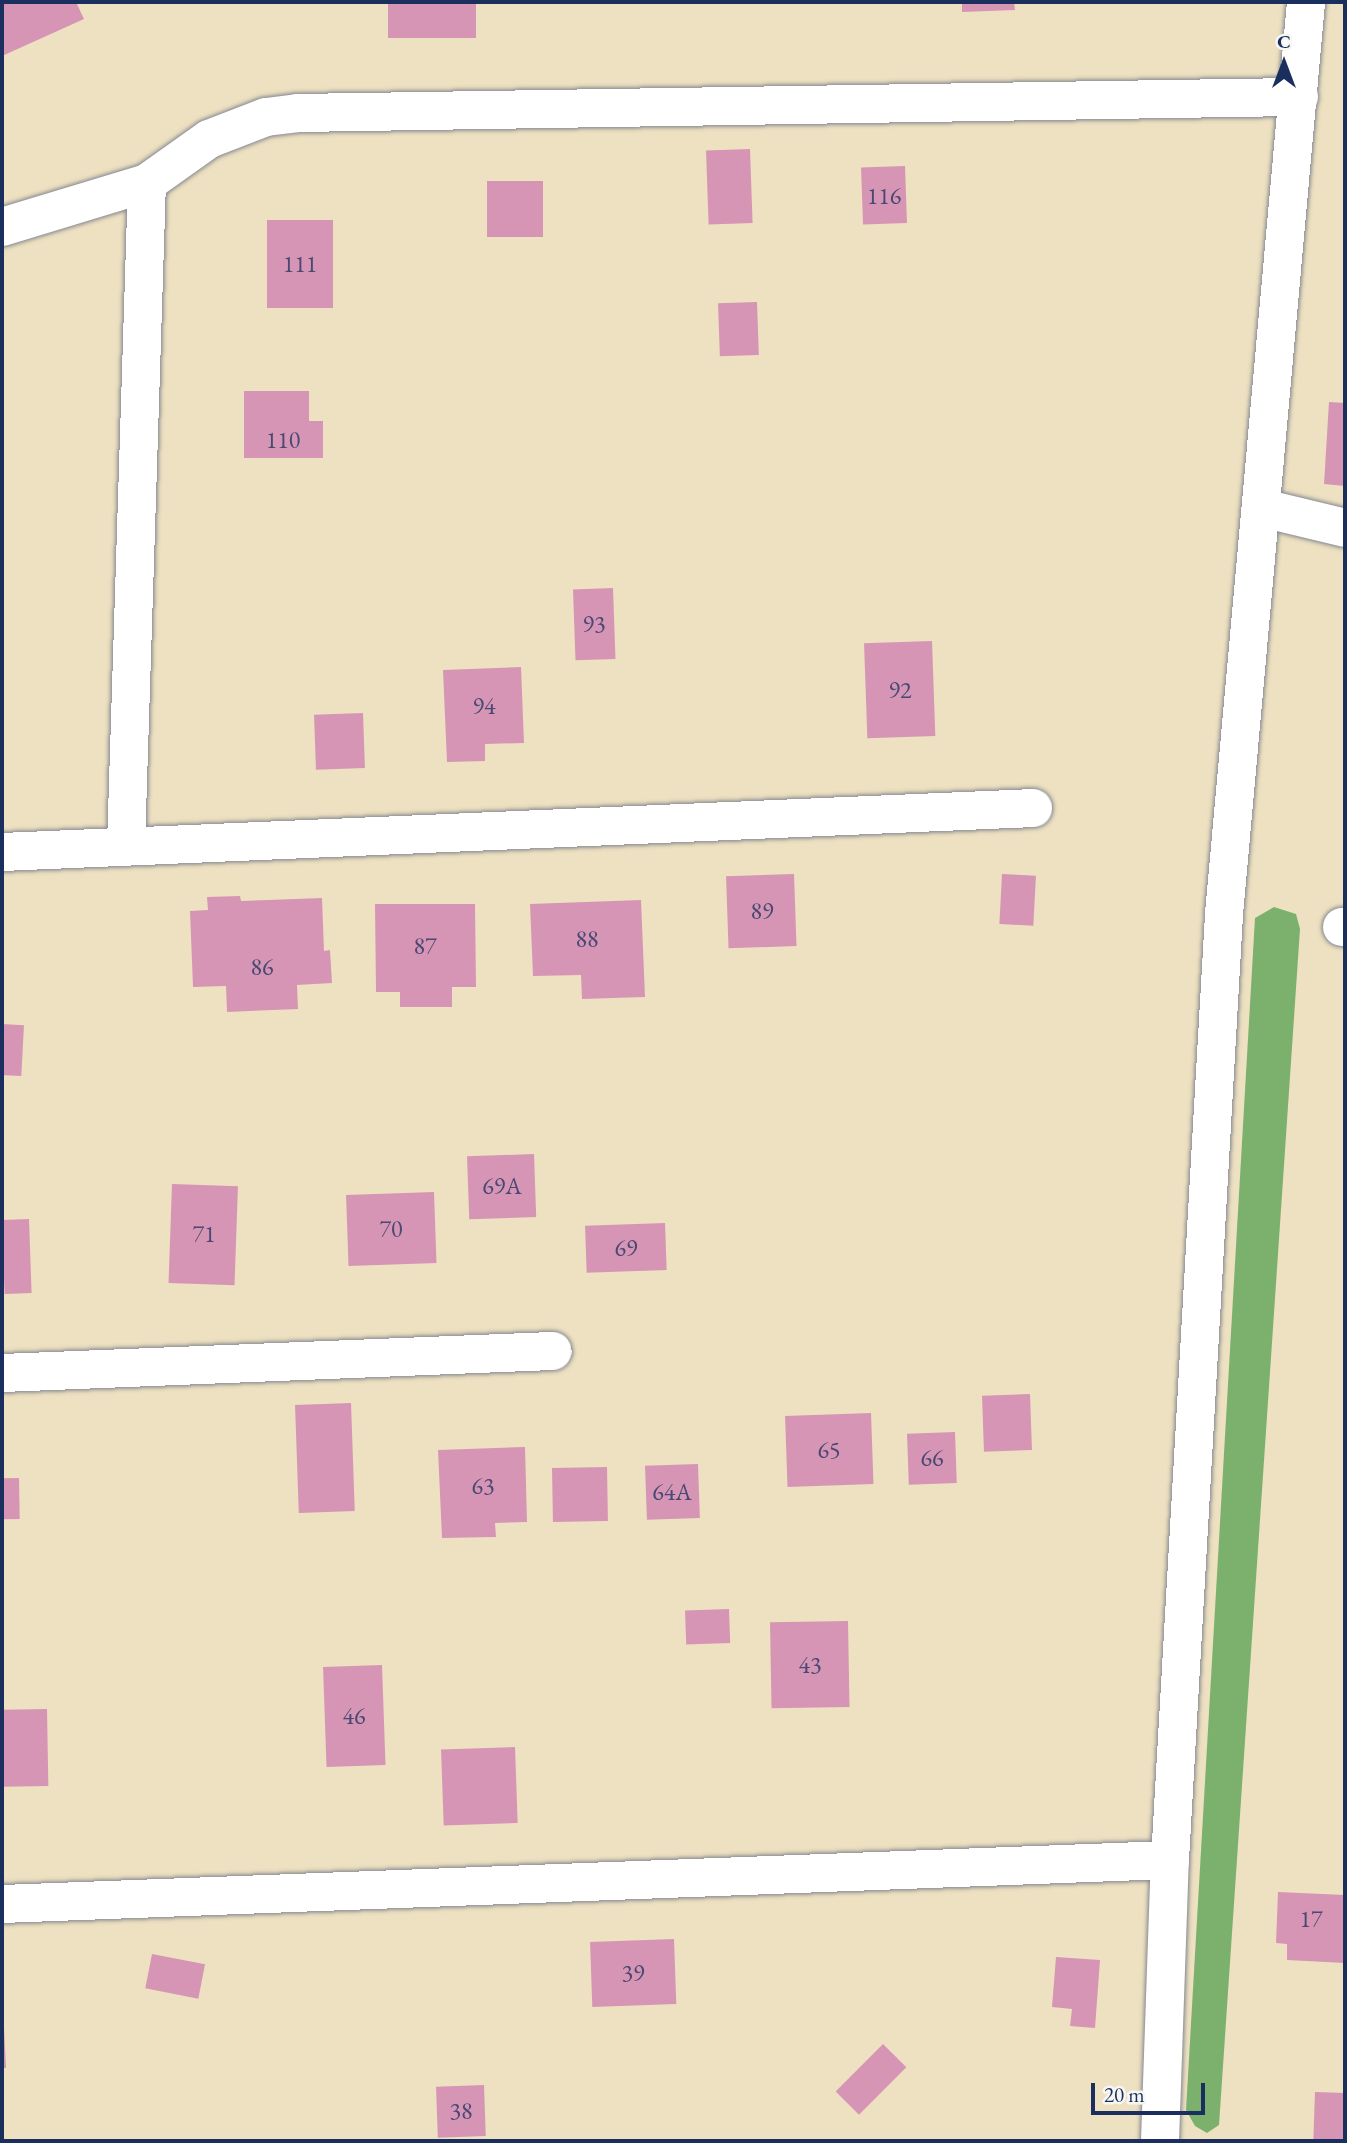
<!DOCTYPE html>
<meta charset="utf-8">
<style>
body{margin:0}
#map{position:relative;width:1347px;height:2143px;overflow:hidden;background:#eee1c1;font-family:"EB Garamond",serif}
div>[style]{position:absolute}
.forest>*{inset:0;background:#7bb16d}
.building>*{inset:0;background:#d695b4;transform-origin:0 0}
.roads{filter:drop-shadow(0 0 2px #848890) drop-shadow(0 0 2px #848890)}
.minor>*{height:38px;margin:-19px;padding:0 19px;transform-origin:19px;border-radius:19px;background:#fff}
span{translate:-50% -50%;white-space:nowrap;text-align:center;line-height:1.15;-webkit-text-stroke:5px #f6f6f2;paint-order:stroke}
.number-label{font-size:24px;color:#4a4874}
.number-label span{-webkit-text-stroke-width:0}
.frame{position:absolute;inset:0;border:4px solid #1b2f5e;pointer-events:none}
.north{position:absolute;left:1249px;top:28px;width:70px;height:70px;-webkit-text-stroke:5px #f6f6f2;paint-order:stroke;rotate:0deg;font-size:19px;font-weight:700;line-height:28px;text-align:center;color:#1b2f5e}
.north::after{content:'';display:block;margin:auto;width:24px;height:32px;background:#1b2f5e;clip-path:polygon(50% 0,100% 100%,50% 72%,0 100%)}
.scale{position:absolute;left:1091px;top:2083px;width:114px;height:32px;box-sizing:border-box;border:4px solid #1b2f5e;border-top:0;padding-left:9px;font-size:21px;line-height:24px;white-space:nowrap;color:#1b2f5e;-webkit-text-stroke:5px #f6f6f2;paint-order:stroke}
</style>
<div id="map">
<div class="forest">
<div style="clip-path:polygon(1274px 907px,1296px 914px,1300px 929px,1219px 2125px,1207px 2133px,1195px 2126px,1186px 2110px,1255px 918px)"></div>
</div>
<div class="building">
<div style="clip-path:polygon(2px 2px,76px 2px,84px 19px,2px 56px)"></div>
<div style="left:388px;top:2px;width:88px;height:36px"></div>
<div style="clip-path:polygon(962px 2px,1014px 2px,1015px 10px,962px 12px)"></div>
<div style="left:750px;top:149px;width:74px;height:44px;rotate:88deg"></div>
<div style="left:905px;top:166px;width:57px;height:44px;rotate:88deg"></div>
<div style="left:543px;top:181px;width:56px;height:56px;rotate:90deg"></div>
<div style="left:267px;top:220px;width:66px;height:88px"></div>
<div style="left:757px;top:302px;width:53px;height:39px;rotate:88deg"></div>
<div style="clip-path:polygon(244px 391px,309px 391px,309px 421px,323px 421px,323px 458px,244px 458px)"></div>
<div style="clip-path:polygon(1329px 402px,1345px 403px,1345px 486px,1324px 484px)"></div>
<div style="left:613px;top:588px;width:71px;height:40px;rotate:88deg"></div>
<div style="left:932px;top:641px;width:95px;height:68px;rotate:88deg"></div>
<div style="clip-path:polygon(521px 667px,524px 743px,485px 744px,485px 761px,447px 762px,443px 670px)"></div>
<div style="left:363px;top:713px;width:55px;height:49px;rotate:88deg"></div>
<div style="left:794px;top:874px;width:72px;height:68px;rotate:88deg"></div>
<div style="left:1002px;top:874px;width:34px;height:50px;rotate:3deg"></div>
<div style="clip-path:polygon(240px 896px,241px 901px,322px 898px,324px 951px,330px 950px,332px 983px,297px 985px,298px 1009px,227px 1012px,226px 986px,193px 987px,190px 911px,208px 910px,207px 897px)"></div>
<div style="clip-path:polygon(641px 900px,645px 997px,582px 999px,581px 975px,533px 976px,530px 904px)"></div>
<div style="clip-path:polygon(375px 904px,475px 904px,476px 987px,452px 987px,452px 1007px,400px 1007px,400px 992px,376px 992px)"></div>
<div style="left:2px;top:1024px;width:22px;height:51px;rotate:3deg"></div>
<div style="left:534px;top:1154px;width:63px;height:67px;rotate:88deg"></div>
<div style="left:172px;top:1184px;width:66px;height:99px;rotate:2deg"></div>
<div style="left:434px;top:1192px;width:71px;height:88px;rotate:88deg"></div>
<div style="left:29px;top:1219px;width:74px;height:27px;rotate:88deg"></div>
<div style="left:665px;top:1223px;width:47px;height:80px;rotate:88deg"></div>
<div style="left:1030px;top:1394px;width:56px;height:48px;rotate:88deg"></div>
<div style="left:351px;top:1403px;width:108px;height:56px;rotate:88deg"></div>
<div style="left:871px;top:1413px;width:71px;height:86px;rotate:88deg"></div>
<div style="left:955px;top:1432px;width:51px;height:48px;rotate:88deg"></div>
<div style="clip-path:polygon(525px 1447px,527px 1522px,495px 1523px,496px 1537px,442px 1538px,438px 1450px)"></div>
<div style="left:698px;top:1464px;width:54px;height:53px;rotate:88deg"></div>
<div style="left:607px;top:1467px;width:54px;height:55px;rotate:89deg"></div>
<div style="left:19px;top:1478px;width:41px;height:17px;rotate:89deg"></div>
<div style="left:729px;top:1609px;width:34px;height:44px;rotate:88deg"></div>
<div style="left:848px;top:1621px;width:86px;height:78px;rotate:89deg"></div>
<div style="left:382px;top:1665px;width:100px;height:59px;rotate:88deg"></div>
<div style="left:47px;top:1709px;width:77px;height:45px;rotate:89deg"></div>
<div style="left:515px;top:1747px;width:76px;height:74px;rotate:88deg"></div>
<div style="clip-path:polygon(1278px 1892px,1345px 1895px,1345px 1963px,1287px 1960px,1287px 1944px,1276px 1943px)"></div>
<div style="left:674px;top:1939px;width:65px;height:84px;rotate:88deg"></div>
<div style="left:152px;top:1954px;width:54px;height:35px;rotate:11deg"></div>
<div style="clip-path:polygon(1056px 1957px,1100px 1960px,1095px 2028px,1070px 2026px,1072px 2009px,1052px 2007px)"></div>
<div style="clip-path:polygon(2px 2028px,4px 2028px,6px 2068px,2px 2068px)"></div>
<div style="left:883px;top:2044px;width:33px;height:67px;rotate:45deg"></div>
<div style="left:484px;top:2085px;width:51px;height:48px;rotate:88deg"></div>
<div style="left:1315px;top:2092px;width:30px;height:49px;rotate:2deg"></div>
</div>
<div class="roads">
<div class="minor">
<div style="left:2px;top:227px;width:152px;rotate:-16.9deg"></div>
<div style="left:147px;top:183px;width:76px;rotate:-35.4deg"></div>
<div style="left:209px;top:139px;width:61px;rotate:-21.1deg"></div>
<div style="left:266px;top:117px;width:32px;rotate:-7deg"></div>
<div style="left:298px;top:113px;width:1001px;rotate:-0.92deg"></div>
<div style="left:1262px;top:508px;width:85px;rotate:13.5deg"></div>
<div style="left:126px;top:846px;width:663px;rotate:-88.19deg"></div>
<div style="left:2px;top:852px;width:1032px;rotate:-2.44deg"></div>
<div style="left:1342px;top:927px;width:3px"></div>
<div style="left:2px;top:1373px;width:551px;rotate:-2.29deg"></div>
<div style="left:2px;top:1904px;width:1169px;rotate:-2.16deg"></div>
<div style="left:1160px;top:2141px;width:281px;rotate:-88deg"></div>
<div style="left:1170px;top:1860px;width:948px;rotate:-86.73deg"></div>
<div style="left:1224px;top:914px;width:916px;rotate:-84.86deg"></div>
</div>
</div>
<div class="number-label">
<span style="left:884px;top:196px">116</span>
<span style="left:300px;top:264px">111</span>
<span style="left:283px;top:440px">110</span>
<span style="left:594px;top:624px">93</span>
<span style="left:900px;top:690px">92</span>
<span style="left:484px;top:706px">94</span>
<span style="left:762px;top:911px">89</span>
<span style="left:587px;top:939px">88</span>
<span style="left:425px;top:946px">87</span>
<span style="left:262px;top:967px">86</span>
<span style="left:502px;top:1186px">69А</span>
<span style="left:391px;top:1229px">70</span>
<span style="left:204px;top:1234px">71</span>
<span style="left:626px;top:1248px">69</span>
<span style="left:829px;top:1450px">65</span>
<span style="left:932px;top:1458px">66</span>
<span style="left:483px;top:1486px">63</span>
<span style="left:672px;top:1492px">64А</span>
<span style="left:810px;top:1665px">43</span>
<span style="left:354px;top:1716px">46</span>
<span style="left:1311px;top:1919px">17</span>
<span style="left:633px;top:1973px">39</span>
<span style="left:461px;top:2111px">38</span>
</div>
<div class="frame"></div>
<div class="north">С</div>
<div class="scale">20 m</div>
</div>
